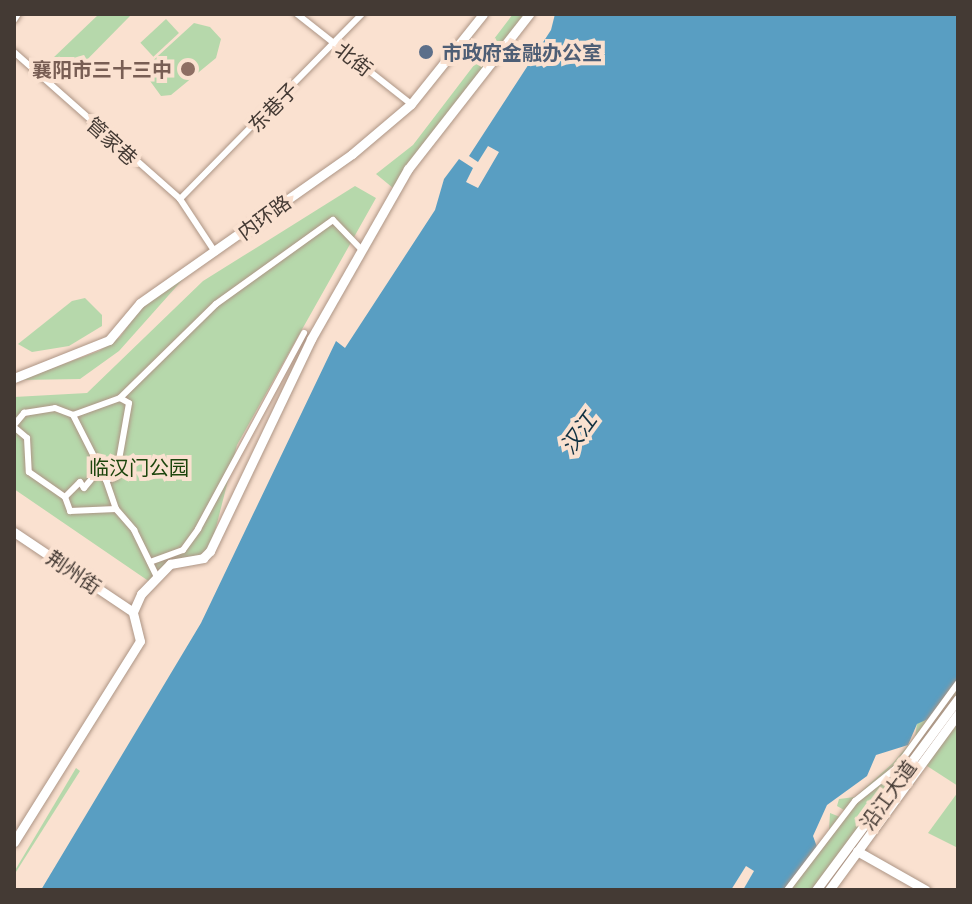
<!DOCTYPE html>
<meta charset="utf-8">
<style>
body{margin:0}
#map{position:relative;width:972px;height:904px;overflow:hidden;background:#fae1d0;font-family:"Golos Text","Noto Sans SC",sans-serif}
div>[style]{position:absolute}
.green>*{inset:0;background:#b6d8ab;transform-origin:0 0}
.water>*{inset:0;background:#599ec2}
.pier>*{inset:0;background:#fae1d0}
.roads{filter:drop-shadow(0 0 2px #ad9585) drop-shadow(0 0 2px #ad9585)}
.street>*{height:6px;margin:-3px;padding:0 3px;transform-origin:3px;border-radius:3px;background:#fff}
.secondary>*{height:9px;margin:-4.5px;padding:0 4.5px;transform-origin:4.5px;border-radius:4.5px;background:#fff}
.dots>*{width:22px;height:22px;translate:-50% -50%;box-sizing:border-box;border:4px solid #fae1d0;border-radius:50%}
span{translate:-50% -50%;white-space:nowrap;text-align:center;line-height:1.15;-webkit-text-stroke:8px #fae1d0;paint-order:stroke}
.service-label{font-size:20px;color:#4e5e75;font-weight:700}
.left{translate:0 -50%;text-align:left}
.street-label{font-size:20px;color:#443a34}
.education-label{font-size:20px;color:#785e54;font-weight:700}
.right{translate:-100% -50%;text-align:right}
.park-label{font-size:20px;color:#1d450d}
.water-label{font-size:22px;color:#113141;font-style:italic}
.frame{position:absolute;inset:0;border:16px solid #443a34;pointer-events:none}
</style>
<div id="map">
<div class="green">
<div style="clip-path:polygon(99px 14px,131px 15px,68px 79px,52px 59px)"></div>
<div style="clip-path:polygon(513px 14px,530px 14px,393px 188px,376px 174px,413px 145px)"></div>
<div style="left:166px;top:19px;width:19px;height:35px;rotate:47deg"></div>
<div style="clip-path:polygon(194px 23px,210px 27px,221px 39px,216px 58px,171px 95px,161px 96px,145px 74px,138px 80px,135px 77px)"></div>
<div style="clip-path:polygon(355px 186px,376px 198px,237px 445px,210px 551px,203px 558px,170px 564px,150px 582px,14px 489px,14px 397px,87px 393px,203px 281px)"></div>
<div style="clip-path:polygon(184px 278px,119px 351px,80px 379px,20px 380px,99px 351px,120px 337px,146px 301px)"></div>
<div style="clip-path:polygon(85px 298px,102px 315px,102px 326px,69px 346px,32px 352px,18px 344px,72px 301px)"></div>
<div style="clip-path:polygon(958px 678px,958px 699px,816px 890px,786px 890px,829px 830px,830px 813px,840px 817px,844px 810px,837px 806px,839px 799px,855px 797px,893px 763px,915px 737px,917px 724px)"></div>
<div style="clip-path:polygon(958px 718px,958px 786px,924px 764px)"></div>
<div style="clip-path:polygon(76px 768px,80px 771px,14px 875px,14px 872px)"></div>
<div style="clip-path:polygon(958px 792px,958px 848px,928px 833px)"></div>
</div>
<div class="water">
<div style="clip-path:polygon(555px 14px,958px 14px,958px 678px,928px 719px,917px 724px,908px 745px,876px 755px,867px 776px,827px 805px,813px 836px,817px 847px,786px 890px,41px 890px,201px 623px,336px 341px,345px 348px,435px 210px,444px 179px,459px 159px,473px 168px,466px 182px,478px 188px,499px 152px,488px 146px,478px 162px,469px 156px,551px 30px)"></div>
</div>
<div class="pier">
<div style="clip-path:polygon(746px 866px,754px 871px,743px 890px,731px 890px)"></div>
</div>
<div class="roads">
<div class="street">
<div style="left:297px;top:14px;width:145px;rotate:38.3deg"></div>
<div style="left:14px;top:20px;width:7px;rotate:-56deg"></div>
<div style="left:14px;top:52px;width:222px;rotate:41.5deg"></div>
<div style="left:180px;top:199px;width:260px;rotate:-45.5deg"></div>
<div style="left:180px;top:199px;width:64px;rotate:56.6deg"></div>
<div style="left:73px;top:415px;width:50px;rotate:-19.9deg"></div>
<div style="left:120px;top:398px;width:134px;rotate:-44.4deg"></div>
<div style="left:216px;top:304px;width:144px;rotate:-35.7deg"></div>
<div style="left:333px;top:220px;width:42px;rotate:46deg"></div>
<div style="left:14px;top:425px;width:16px;rotate:-50deg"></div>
<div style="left:24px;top:413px;width:31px;rotate:-9deg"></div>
<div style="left:55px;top:408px;width:19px;rotate:21deg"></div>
<div style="left:73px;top:415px;width:73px;rotate:63.1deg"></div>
<div style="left:106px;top:480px;width:10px;rotate:-17deg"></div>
<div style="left:116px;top:477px;width:75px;rotate:-80deg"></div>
<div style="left:129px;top:403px;width:10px;rotate:-151deg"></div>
<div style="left:14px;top:427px;width:17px;rotate:40deg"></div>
<div style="left:27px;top:438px;width:34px;rotate:87deg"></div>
<div style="left:29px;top:472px;width:44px;rotate:34.8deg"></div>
<div style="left:65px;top:497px;width:21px;rotate:-45deg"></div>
<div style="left:80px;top:482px;width:7px;rotate:56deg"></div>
<div style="left:84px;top:488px;width:23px;rotate:-50deg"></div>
<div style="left:106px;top:480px;width:31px;rotate:71deg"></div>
<div style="left:116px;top:509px;width:28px;rotate:49deg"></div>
<div style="left:134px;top:530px;width:50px;rotate:63.9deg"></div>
<div style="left:65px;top:497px;width:15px;rotate:70deg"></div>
<div style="left:70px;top:511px;width:46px;rotate:-2.5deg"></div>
<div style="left:150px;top:562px;width:35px;rotate:-20deg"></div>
<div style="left:183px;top:550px;width:26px;rotate:-54deg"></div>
<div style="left:198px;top:529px;width:223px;rotate:-61.6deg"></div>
<div style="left:787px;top:890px;width:112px;rotate:-52.6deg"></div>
<div style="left:855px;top:801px;width:53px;rotate:-38.8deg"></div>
<div style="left:896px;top:768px;width:105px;rotate:-53.9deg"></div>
</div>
<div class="secondary">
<div style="left:14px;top:378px;width:102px;rotate:-21.8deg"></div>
<div style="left:109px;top:340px;width:48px;rotate:-50deg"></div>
<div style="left:140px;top:303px;width:259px;rotate:-35.1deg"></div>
<div style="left:352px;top:154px;width:77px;rotate:-40.3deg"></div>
<div style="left:411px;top:104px;width:115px;rotate:-51.3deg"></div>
<div style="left:14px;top:532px;width:143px;rotate:33.9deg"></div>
<div style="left:14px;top:842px;width:237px;rotate:-57.9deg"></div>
<div style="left:140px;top:641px;width:30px;rotate:-104deg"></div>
<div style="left:133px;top:612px;width:20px;rotate:-66deg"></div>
<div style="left:141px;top:594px;width:42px;rotate:-46deg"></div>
<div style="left:170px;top:564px;width:34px;rotate:-10deg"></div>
<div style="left:203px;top:558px;width:10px;rotate:-45deg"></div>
<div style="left:210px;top:551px;width:235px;rotate:-64.5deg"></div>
<div style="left:311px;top:339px;width:196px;rotate:-60.3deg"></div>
<div style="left:408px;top:169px;width:197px;rotate:-52deg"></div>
<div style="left:857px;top:851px;width:79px;rotate:29.5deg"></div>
<div style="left:816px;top:890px;width:238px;rotate:-53.4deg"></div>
<div style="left:829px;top:890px;width:218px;rotate:-53.8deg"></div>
</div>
</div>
<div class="dots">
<div style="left:426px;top:52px;background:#5c6f8a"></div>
<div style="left:188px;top:69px;background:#8d6e63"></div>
</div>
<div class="service-label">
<span class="left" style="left:442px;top:52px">市政府金融办公室</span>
</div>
<div class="street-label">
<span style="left:354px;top:59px;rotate:38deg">北街</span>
<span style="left:273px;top:107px;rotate:-45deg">东巷子</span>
<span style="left:112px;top:141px;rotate:42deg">管家巷</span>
<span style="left:264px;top:217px;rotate:-36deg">内环路</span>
<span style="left:74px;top:572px;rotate:34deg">荆州街</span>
<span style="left:888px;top:795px;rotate:-54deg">沿江大道</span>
</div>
<div class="education-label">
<span class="right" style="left:172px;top:69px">襄阳市三十三中</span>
</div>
<div class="park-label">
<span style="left:139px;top:467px">临汉门公园</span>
</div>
<div class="water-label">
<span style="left:578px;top:433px;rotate:-54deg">汉江</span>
</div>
<div class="frame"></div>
</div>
